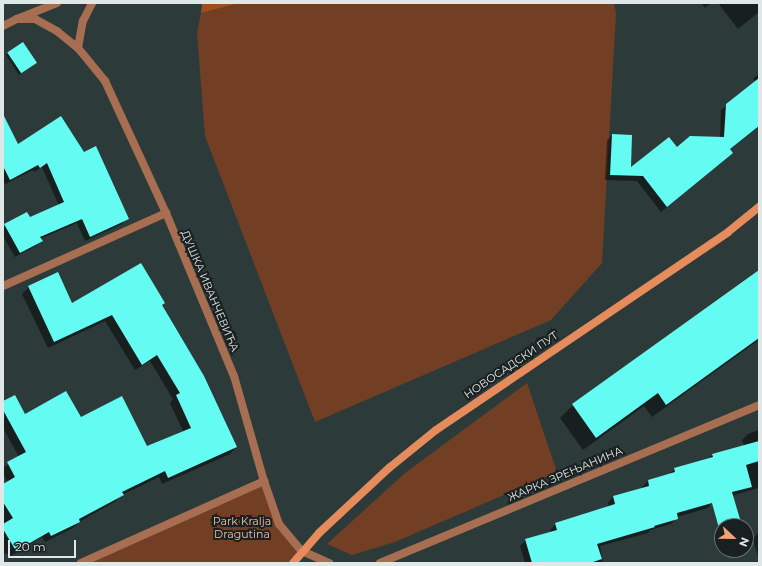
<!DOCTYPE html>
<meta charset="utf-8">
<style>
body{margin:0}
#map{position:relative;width:762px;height:566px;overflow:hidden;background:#2c3b3a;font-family:Montserrat,sans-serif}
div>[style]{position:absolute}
.green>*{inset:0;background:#723f24}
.forest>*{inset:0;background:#a24d1a}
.shadow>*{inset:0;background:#0007}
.building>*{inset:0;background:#64fbf3;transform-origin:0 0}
.lane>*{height:8px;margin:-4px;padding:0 4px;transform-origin:4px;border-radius:4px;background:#a86e51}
.street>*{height:8px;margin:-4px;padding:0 4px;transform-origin:4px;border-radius:4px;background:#a86e51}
.secondary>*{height:8px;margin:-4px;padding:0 4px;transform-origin:4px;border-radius:4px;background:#e68b5c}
span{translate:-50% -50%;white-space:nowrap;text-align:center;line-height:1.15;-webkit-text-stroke:4px #1a2020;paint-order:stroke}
.street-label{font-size:11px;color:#e0e8e7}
.park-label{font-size:11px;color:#f0c1aa}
.frame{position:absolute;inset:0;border:4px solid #e0e8e7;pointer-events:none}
.north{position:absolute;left:714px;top:518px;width:40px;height:40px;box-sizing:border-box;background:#1a2020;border:1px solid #697070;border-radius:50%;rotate:112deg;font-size:11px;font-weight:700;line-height:16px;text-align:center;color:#e0e8e7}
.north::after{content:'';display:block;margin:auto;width:14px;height:18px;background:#f0a27a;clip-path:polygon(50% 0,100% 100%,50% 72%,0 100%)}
.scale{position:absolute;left:8px;top:540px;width:68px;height:18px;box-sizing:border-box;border:2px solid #e0e8e7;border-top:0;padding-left:5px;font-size:12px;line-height:14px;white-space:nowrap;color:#e0e8e7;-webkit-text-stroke:3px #1a2020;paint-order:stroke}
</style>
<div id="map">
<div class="green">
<div style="clip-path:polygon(240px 3px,614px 3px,616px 13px,602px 263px,551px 320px,315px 422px,205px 136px,197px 33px,201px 13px)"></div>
<div style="clip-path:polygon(527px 383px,557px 472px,395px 542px,352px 555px,327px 544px,405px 473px)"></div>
<div style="clip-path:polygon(264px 481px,271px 505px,302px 551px,293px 563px,81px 563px)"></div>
</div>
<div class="forest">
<div style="clip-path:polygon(202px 3px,240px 3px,201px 13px)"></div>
</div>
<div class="shadow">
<div style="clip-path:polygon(701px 3px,711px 3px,705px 8px)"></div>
<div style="clip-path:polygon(718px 3px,759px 3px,759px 12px,738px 29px)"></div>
<div style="clip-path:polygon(8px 53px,33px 65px,19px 75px,6px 55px)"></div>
<div style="clip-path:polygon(759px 73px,759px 127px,729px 150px,726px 158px,661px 212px,637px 181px,605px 180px,607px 141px,612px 135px,630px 169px,677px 148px,720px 138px,721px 110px,756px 82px,753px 79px)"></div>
<div style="clip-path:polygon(61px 118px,127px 218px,122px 224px,85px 241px,77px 223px,40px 239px,41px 241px,36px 246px,15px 257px,3px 236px,3px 227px,30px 219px,59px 206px,42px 167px,34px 172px,33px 170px,5px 184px,3px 181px,3px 125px,18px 145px)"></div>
<div style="clip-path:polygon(759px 272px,759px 340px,652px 417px,644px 406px,583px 450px,560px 418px,573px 405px)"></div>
<div style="clip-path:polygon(29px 287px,72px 305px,161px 306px,236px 447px,230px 454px,162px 484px,159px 477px,122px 495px,116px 501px,79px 522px,73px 528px,45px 542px,42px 537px,9px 557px,7px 553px,3px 554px,3px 486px,8px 483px,3px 473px,3px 468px,19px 457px,3px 428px,3px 402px,25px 415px,81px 419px,146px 448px,184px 433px,170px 403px,173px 399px,150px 361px,135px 370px,105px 321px,48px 348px,22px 294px)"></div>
<div style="clip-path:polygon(759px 430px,759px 488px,713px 501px,708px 508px,677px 517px,671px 524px,650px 530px,648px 533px,600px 546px,603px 563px,525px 563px,520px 546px,526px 540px,551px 532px,550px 530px,556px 524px,609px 507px,608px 503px,613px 497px,643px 489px,642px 487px,648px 481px,669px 474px,675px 469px,708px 459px,712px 455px,744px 446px,742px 440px,748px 434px)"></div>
<div style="clip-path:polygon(758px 533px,759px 556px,758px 557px,753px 539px)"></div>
<div style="clip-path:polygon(721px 536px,722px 536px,722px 550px,719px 538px)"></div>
<div style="clip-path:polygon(722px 550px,735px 550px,723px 554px)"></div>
</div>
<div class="building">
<div style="left:23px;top:42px;width:25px;height:19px;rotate:56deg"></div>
<div style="clip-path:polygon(759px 78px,759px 126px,730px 149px,733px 153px,667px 207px,643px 176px,610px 175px,612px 134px,632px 135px,631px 167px,669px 137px,677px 147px,690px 136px,724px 137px,726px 104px)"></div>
<div style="clip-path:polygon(3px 114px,18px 144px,61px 116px,84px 152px,96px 146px,129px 219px,90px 237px,82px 219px,40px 237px,43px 241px,20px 253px,4px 224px,27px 212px,30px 217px,64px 202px,47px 163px,40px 168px,38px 165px,10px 180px,3px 166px)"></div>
<div style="clip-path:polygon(141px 263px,165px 303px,162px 305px,204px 376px,237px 447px,168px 478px,165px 471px,122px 492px,124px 495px,79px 519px,80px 522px,51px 536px,49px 532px,16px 551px,3px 529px,3px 524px,13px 518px,3px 502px,3px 484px,15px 477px,7px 462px,26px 452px,3px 410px,3px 401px,15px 395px,25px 414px,66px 391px,81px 417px,122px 396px,147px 446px,191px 428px,176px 395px,180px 393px,157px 355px,142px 365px,112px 315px,54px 342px,28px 286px,58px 272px,72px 303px)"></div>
<div style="clip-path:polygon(759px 270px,759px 338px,666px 405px,658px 393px,596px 438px,572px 404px)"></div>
<div style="clip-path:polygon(759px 441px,759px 461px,746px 465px,752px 487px,732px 492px,742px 526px,722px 526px,722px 539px,712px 503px,677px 513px,678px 519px,654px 526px,655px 527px,597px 544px,602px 559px,590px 563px,532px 563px,525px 539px,557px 530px,555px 523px,615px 504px,613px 496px,649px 486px,648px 480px,675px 472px,674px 468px,713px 457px,712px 454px)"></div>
</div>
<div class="lane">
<div style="left:17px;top:19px;width:43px;rotate:-21.8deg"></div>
<div style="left:3px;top:286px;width:179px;rotate:-24.1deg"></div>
</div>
<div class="street">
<div style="left:3px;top:26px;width:16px;rotate:-27deg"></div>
<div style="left:17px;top:19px;width:18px"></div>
<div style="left:35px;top:19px;width:26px;rotate:29deg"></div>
<div style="left:58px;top:32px;width:26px;rotate:39deg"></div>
<div style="left:78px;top:48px;width:43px;rotate:50.7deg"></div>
<div style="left:105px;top:81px;width:145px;rotate:65.2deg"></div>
<div style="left:166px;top:213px;width:177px;rotate:67.4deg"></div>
<div style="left:234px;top:376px;width:109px;rotate:74.1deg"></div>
<div style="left:264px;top:481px;width:46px;rotate:70.8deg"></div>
<div style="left:279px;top:524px;width:35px;rotate:50deg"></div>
<div style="left:302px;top:551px;width:30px;rotate:24deg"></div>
<div style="left:78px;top:48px;width:27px;rotate:-80deg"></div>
<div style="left:83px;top:21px;width:20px;rotate:-63deg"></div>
<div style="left:81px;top:563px;width:201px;rotate:-24.1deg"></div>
<div style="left:380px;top:563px;width:411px;rotate:-22.6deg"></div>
</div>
<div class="secondary">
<div style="left:293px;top:563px;width:40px;rotate:-49deg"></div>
<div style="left:319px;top:533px;width:96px;rotate:-42.9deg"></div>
<div style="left:389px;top:468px;width:60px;rotate:-39deg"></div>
<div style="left:436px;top:430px;width:353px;rotate:-34.1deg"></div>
<div style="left:728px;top:232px;width:40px;rotate:-39deg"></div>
</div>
<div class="street-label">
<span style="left:210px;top:291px;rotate:67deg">ДУШКА ИВАНЧЕВИЋА</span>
<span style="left:511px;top:365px;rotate:-34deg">НОВОСАДСКИ ПУТ</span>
<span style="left:565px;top:474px;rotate:-23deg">ЖАРКА ЗРЕЊАНИНА</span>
</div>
<div class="park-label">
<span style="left:242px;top:528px">Park Kralja<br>Dragutina</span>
</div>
<div class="frame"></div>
<div class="north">N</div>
<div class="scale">20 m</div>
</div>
